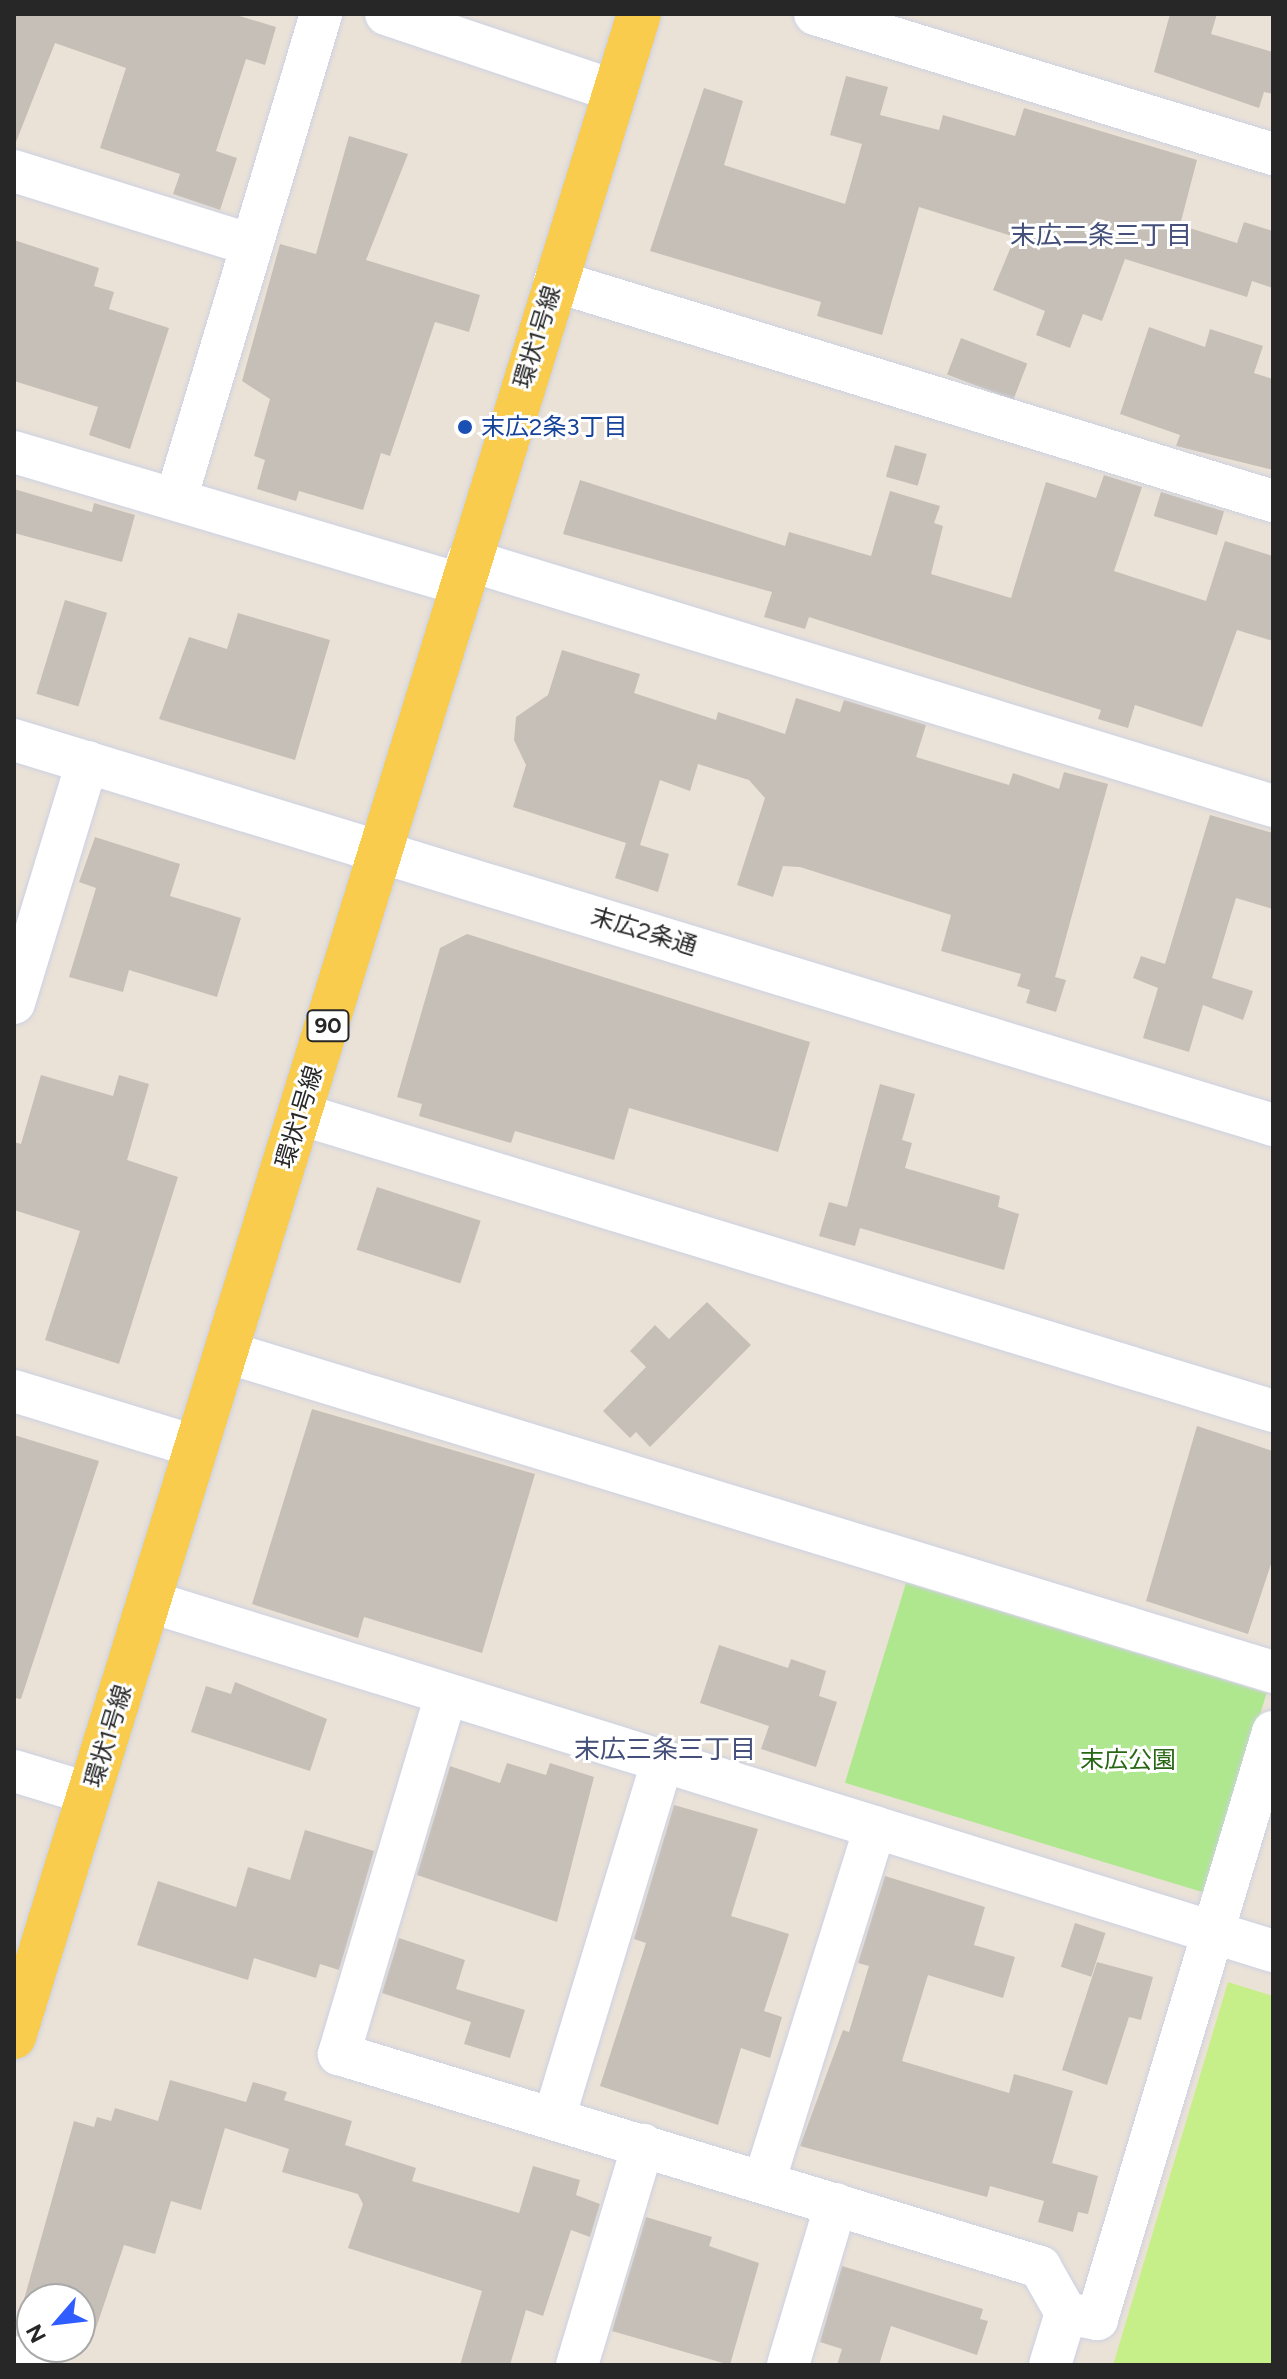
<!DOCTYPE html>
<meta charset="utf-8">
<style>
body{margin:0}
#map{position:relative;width:1287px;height:2379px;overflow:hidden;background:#ebe2d7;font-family:Figtree,"Noto Sans JP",sans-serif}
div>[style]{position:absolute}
.green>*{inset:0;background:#afe78e;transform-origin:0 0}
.pitch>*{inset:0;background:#c7ef89}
.building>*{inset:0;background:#c6bfb7;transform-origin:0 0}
.roads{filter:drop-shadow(0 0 2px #ccd1e2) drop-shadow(0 0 2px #ccd1e2)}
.street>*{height:42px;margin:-21px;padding:0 21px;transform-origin:21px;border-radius:21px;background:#fff}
.primary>*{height:44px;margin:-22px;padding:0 22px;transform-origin:22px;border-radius:22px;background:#facc4d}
.dots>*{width:22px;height:22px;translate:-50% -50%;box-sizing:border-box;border:4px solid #fff;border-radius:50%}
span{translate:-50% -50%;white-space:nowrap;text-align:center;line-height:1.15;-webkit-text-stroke:6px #fff;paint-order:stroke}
.shield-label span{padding:2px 6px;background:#fff;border:2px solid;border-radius:6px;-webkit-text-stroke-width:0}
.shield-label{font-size:22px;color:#272727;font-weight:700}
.street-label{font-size:24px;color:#272727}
.transit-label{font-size:24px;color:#164399}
.left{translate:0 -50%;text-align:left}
.park-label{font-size:24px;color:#286714}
.neighbourhood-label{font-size:26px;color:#45507a}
.frame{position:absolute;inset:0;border:16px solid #272727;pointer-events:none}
.north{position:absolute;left:16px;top:2283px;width:80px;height:80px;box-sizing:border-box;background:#fff;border:2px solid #a9a9a9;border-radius:50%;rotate:242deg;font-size:22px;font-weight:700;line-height:32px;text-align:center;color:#272727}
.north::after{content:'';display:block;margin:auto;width:28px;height:36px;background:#305dff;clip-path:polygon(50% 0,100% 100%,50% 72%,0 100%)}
</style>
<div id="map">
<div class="green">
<div style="left:906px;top:1583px;width:377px;height:209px;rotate:17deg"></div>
</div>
<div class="pitch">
<div style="clip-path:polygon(1228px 1982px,1273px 1996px,1273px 2365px,1113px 2365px)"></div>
</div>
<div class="building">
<div style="clip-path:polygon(14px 14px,233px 14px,276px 27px,265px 65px,246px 59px,216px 151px,237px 158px,220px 210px,173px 194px,180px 174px,100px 148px,126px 68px,55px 43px,14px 147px)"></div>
<div style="clip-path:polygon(1170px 14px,1217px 14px,1211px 34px,1273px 52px,1273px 94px,1264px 92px,1259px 108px,1154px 72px)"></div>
<div style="clip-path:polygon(846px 76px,888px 87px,880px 115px,939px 130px,943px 115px,1015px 136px,1024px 108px,1197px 160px,1180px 225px,1237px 243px,1244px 222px,1273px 231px,1273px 288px,1252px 281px,1247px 297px,1125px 259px,1102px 321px,1083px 314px,1070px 348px,1036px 335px,1045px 311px,993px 290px,1015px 237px,919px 207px,882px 335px,817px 316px,821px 302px,650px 251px,704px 88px,743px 101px,724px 165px,845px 204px,862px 144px,830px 135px)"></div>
<div style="clip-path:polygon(349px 136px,408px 154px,366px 260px,480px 295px,469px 332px,435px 322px,390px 456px,381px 453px,363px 510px,299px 491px,296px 501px,257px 489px,265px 460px,254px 456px,270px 399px,242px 381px,280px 244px,316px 254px)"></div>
<div style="clip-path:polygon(14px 240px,99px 268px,94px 286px,114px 292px,109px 309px,169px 328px,130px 449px,89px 435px,98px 407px,14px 381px)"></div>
<div style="clip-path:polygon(1149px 327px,1205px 347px,1210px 329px,1263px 346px,1254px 373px,1273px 379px,1273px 470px,1176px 446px,1180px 435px,1120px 414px)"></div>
<div style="left:961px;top:338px;width:71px;height:39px;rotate:21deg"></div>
<div style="left:895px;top:445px;width:33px;height:33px;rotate:16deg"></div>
<div style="clip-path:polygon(1104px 475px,1142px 487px,1114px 571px,1206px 601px,1225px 541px,1273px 556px,1273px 641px,1237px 630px,1202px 727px,1135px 705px,1128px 728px,1098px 719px,1101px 710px,809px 617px,805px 629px,764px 617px,772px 592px,563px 534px,580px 480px,785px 546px,789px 532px,871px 556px,890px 491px,940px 506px,934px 523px,943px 526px,931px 574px,1011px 598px,1046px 482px,1096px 498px)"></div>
<div style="clip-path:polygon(14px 489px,92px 512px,94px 503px,135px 515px,122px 562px,14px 533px)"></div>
<div style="left:1161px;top:492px;width:66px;height:25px;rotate:17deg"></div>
<div style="left:65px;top:600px;width:44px;height:98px;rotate:17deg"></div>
<div style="clip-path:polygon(238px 613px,330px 640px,295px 760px,159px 719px,189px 637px,227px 649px)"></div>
<div style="clip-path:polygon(562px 650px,640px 674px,634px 693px,716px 720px,718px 712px,785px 734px,796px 698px,840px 712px,844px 700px,926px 725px,916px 757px,1009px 785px,1013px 773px,1059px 789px,1064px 772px,1108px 784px,1055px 977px,1066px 980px,1056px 1012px,1026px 1003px,1030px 990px,1017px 986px,1021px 974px,941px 951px,951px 915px,800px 867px,783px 866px,773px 897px,737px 885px,765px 798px,749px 780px,698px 764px,690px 791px,660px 780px,640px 845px,669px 854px,658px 892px,615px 878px,626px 843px,513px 807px,526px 765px,514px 740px,516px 717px,548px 695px)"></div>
<div style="clip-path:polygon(1210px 815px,1273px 833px,1273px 909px,1236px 898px,1212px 978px,1253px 991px,1243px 1020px,1203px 1005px,1189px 1052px,1143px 1038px,1158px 988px,1133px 978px,1141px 956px,1165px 964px)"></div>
<div style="clip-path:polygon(95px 837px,180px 864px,170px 896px,241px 918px,217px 997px,129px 970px,123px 992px,69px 977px,96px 888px,79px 882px)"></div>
<div style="clip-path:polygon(467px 934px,810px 1042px,778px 1152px,629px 1108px,614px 1160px,515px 1131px,511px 1143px,419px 1116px,422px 1104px,397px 1097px,440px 948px)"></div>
<div style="clip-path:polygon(41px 1075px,113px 1096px,119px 1075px,149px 1084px,127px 1160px,178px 1177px,119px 1364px,45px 1340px,80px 1231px,14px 1210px,14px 1142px,21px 1144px)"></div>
<div style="clip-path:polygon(880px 1084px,915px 1094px,902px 1140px,912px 1143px,905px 1168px,1000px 1196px,998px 1207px,1019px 1214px,1004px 1270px,860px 1228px,855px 1246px,819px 1236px,829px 1202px,847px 1207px)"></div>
<div style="left:377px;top:1187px;width:109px;height:66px;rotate:18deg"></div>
<div style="clip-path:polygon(707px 1302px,751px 1345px,650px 1447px,636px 1432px,630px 1438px,603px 1411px,646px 1367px,630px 1351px,655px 1325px,669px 1339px)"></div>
<div style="clip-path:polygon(312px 1409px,535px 1474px,482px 1653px,364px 1617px,358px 1638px,252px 1604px)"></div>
<div style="clip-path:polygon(1197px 1426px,1273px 1451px,1273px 1558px,1248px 1634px,1146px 1601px)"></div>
<div style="clip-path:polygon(14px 1435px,99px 1461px,21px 1699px,14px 1698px)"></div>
<div style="clip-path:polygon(719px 1645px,788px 1668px,791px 1659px,826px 1671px,819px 1696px,837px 1702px,816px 1767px,761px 1749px,769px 1726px,700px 1703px)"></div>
<div style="clip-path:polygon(235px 1682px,327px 1719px,310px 1771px,191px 1732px,206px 1686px,231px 1694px)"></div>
<div style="clip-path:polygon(507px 1763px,546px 1775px,550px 1763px,594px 1777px,557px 1922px,417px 1875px,450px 1766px,500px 1783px)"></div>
<div style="clip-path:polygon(674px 1805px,758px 1829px,731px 1916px,789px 1934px,764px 2011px,782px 2017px,770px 2058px,741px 2048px,718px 2125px,600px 2086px,646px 1943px,634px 1939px)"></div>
<div style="clip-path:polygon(305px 1830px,374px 1851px,339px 1970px,320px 1964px,316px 1978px,254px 1958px,248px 1980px,137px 1945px,158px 1881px,236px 1907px,248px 1867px,290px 1880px)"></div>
<div style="clip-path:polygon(885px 1876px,985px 1907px,974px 1945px,1015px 1957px,1003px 1998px,928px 1975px,902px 2061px,1009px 2093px,1014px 2074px,1073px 2091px,1052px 2163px,1098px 2176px,1088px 2214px,1078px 2212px,1073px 2232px,1038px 2222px,1044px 2201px,990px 2186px,987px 2197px,800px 2146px,843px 2030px,849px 2032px,869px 1966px,858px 1963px)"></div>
<div style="left:1075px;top:1923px;width:32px;height:46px;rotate:18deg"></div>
<div style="clip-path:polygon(399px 1938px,465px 1960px,456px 1989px,525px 2010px,510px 2058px,464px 2044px,471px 2022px,382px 1993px)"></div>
<div style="clip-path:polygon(1097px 1962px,1153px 1977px,1141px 2020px,1129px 2017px,1107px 2085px,1062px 2070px)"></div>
<div style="clip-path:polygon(170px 2080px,246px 2102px,253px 2082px,287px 2092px,284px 2100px,352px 2121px,345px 2145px,416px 2168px,412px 2181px,519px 2213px,533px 2166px,580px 2180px,576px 2195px,600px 2204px,590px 2237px,571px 2230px,543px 2316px,526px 2310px,510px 2365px,460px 2365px,482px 2291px,348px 2248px,363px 2204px,358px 2194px,282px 2172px,289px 2149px,225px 2128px,201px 2210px,171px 2201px,155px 2254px,124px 2245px,96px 2328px,80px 2323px,80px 2299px,23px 2303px,74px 2121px,94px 2127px,97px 2117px,111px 2121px,115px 2108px,158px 2121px)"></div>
<div style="clip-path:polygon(646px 2217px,712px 2237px,709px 2246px,759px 2263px,730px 2365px,612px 2331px)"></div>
<div style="clip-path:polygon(842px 2266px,983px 2309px,980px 2319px,988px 2321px,977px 2355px,891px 2326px,879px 2365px,837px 2365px,842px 2349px,820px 2342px)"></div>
</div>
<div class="roads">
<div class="street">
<div style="left:386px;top:14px;width:242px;rotate:18.6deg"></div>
<div style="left:815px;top:14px;width:479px;rotate:17deg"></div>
<div style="left:14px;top:171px;width:248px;rotate:17.3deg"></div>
<div style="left:555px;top:281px;width:751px;rotate:17.04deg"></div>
<div style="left:14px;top:452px;width:468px;rotate:16.5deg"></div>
<div style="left:176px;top:499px;width:506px;rotate:-73.35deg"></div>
<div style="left:468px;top:560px;width:842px;rotate:16.99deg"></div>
<div style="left:14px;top:740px;width:1317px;rotate:17deg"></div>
<div style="left:14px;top:1003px;width:252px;rotate:-73.1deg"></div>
<div style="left:300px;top:1114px;width:1017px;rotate:16.97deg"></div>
<div style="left:226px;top:1352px;width:1095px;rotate:16.99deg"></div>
<div style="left:14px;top:1391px;width:188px;rotate:17deg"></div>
<div style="left:148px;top:1601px;width:1178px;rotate:17.28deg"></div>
<div style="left:446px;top:1695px;width:375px;rotate:106.6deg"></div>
<div style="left:339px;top:2054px;width:733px;rotate:16.9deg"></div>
<div style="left:1040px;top:2267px;width:53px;rotate:60.5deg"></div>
<div style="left:1066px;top:2313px;width:54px;rotate:107.1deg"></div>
<div style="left:14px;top:1771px;width:79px;rotate:16.8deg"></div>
<div style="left:554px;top:2118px;width:371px;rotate:-73.1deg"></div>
<div style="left:764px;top:2182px;width:372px;rotate:-72.6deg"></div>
<div style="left:1066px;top:2313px;width:32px;rotate:11deg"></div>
<div style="left:1097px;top:2319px;width:613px;rotate:-73.31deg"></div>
<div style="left:14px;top:2357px;width:27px;rotate:17deg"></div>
<div style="left:577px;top:2365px;width:230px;rotate:-73.3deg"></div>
<div style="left:788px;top:2365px;width:168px;rotate:-73.4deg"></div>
</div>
<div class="primary">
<div style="left:14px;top:2037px;width:2117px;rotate:-72.83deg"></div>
</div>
</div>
<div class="dots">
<div style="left:465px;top:427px;background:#1a4fb4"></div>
</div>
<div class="shield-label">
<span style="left:328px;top:1026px">90</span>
</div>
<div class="street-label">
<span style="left:537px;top:337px;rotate:-73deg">環状1号線</span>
<span style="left:644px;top:931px;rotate:17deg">末広2条通</span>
<span style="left:299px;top:1117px;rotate:-73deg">環状1号線</span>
<span style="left:108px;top:1736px;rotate:-73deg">環状1号線</span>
</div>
<div class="transit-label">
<span class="left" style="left:481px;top:427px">末広2条3丁目</span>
</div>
<div class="park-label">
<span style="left:1128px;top:1760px">末広公園</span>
</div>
<div class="neighbourhood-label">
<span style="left:1101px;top:236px">末広二条三丁目</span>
<span style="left:665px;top:1750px">末広三条三丁目</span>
</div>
<div class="frame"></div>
<div class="north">N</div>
</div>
